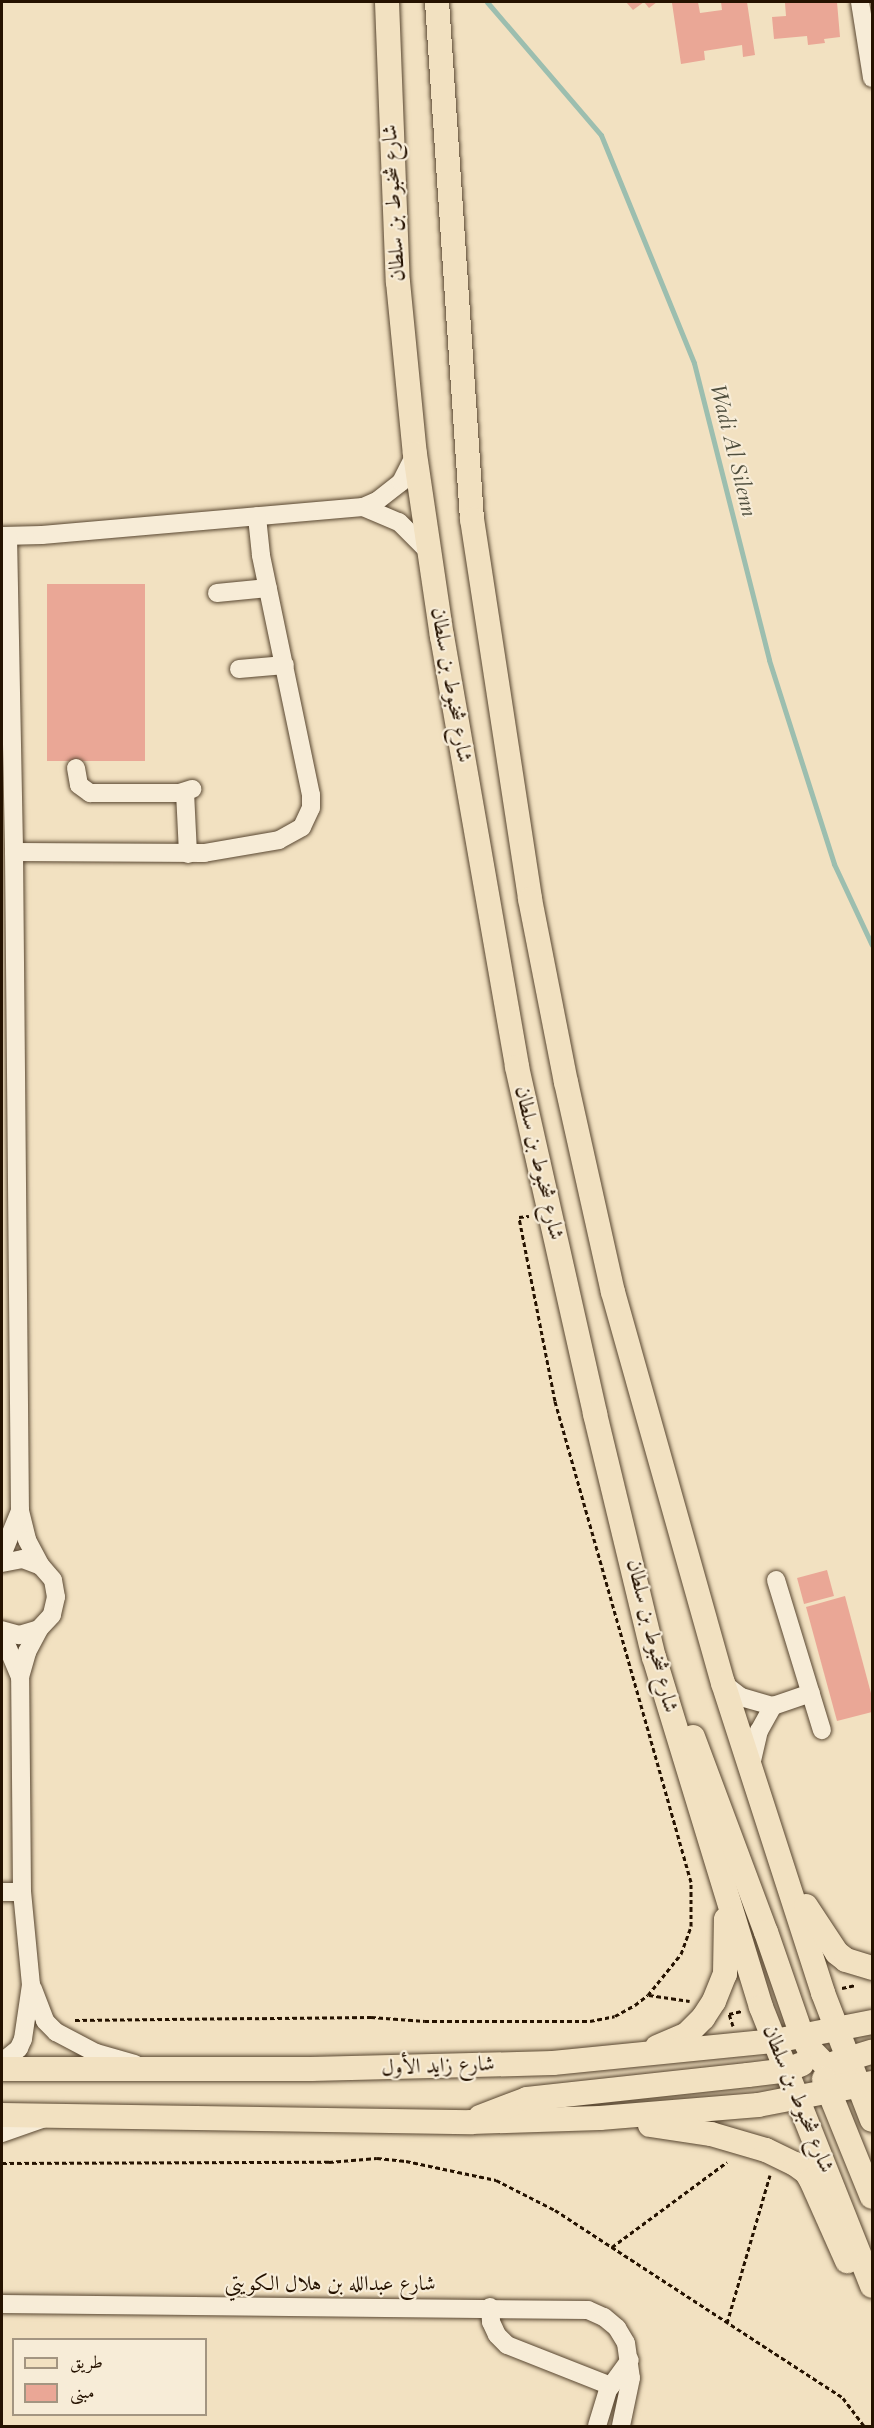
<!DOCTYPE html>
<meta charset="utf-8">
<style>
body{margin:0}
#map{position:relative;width:874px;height:2428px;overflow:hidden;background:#f2e1c1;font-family:Cardo,Amiri,serif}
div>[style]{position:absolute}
.stream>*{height:5px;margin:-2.5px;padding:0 2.5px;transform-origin:2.5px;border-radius:2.5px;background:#9cbeaf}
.building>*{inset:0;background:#eaa796;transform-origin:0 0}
.path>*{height:3px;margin-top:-1.5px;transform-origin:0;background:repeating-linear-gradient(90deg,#251200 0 4.5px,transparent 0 7.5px)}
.roads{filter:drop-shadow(0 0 2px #584630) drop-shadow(0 0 2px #584630)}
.minor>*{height:18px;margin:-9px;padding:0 9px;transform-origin:9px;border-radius:9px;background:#f7ecd7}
.major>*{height:24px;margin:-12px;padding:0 12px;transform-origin:12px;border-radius:12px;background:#f2e1c1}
span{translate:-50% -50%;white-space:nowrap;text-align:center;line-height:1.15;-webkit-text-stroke:4.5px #f7ecd7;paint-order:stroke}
.street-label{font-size:21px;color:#251200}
.water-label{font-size:22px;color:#4f4e3d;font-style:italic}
.frame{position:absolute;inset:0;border:3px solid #251200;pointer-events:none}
.legend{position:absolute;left:12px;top:2338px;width:195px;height:78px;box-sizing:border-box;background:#f7ecd7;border:2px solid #a39581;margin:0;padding:8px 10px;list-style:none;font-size:18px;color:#251200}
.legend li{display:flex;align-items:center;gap:12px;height:30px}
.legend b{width:30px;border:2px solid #a39581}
</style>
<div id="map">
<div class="stream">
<div style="left:487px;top:2px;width:175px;rotate:49.4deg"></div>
<div style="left:601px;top:135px;width:246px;rotate:67.8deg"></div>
<div style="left:694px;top:363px;width:306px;rotate:75.8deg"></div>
<div style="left:769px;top:660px;width:214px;rotate:72.3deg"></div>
<div style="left:834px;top:864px;width:89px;rotate:64.9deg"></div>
</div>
<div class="building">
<div style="clip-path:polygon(626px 2px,644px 2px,633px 10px)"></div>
<div style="clip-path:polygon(644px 2px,657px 2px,649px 8px)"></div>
<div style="clip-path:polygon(698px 2px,700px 13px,722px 10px,721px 2px,747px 2px,755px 55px,743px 57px,742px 45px,704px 51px,705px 60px,681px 64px,672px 3px)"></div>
<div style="clip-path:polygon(837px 2px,840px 37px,824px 39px,825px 43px,808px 45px,807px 36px,774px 39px,772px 17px,786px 16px,785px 3px)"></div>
<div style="left:47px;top:584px;width:98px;height:177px"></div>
<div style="left:827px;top:1570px;width:27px;height:31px;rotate:75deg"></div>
<div style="clip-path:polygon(845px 1596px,872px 1697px,872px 1712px,837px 1721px,806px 1607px)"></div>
</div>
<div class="path">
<div style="left:842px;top:1988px;width:14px;rotate:-12deg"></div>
<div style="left:649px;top:1995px;width:41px;rotate:8.3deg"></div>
<div style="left:75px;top:2020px;width:296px;rotate:-0.6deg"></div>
<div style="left:371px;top:2017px;width:54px;rotate:4.2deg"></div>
<div style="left:425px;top:2021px;width:165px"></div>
<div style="left:590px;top:2021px;width:25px;rotate:-11deg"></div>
<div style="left:615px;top:2016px;width:23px;rotate:-29deg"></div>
<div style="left:635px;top:2005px;width:16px;rotate:-38deg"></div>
<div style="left:648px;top:1995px;width:53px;rotate:-51.2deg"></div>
<div style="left:681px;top:1954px;width:30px;rotate:-70deg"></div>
<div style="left:691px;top:1926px;width:44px;rotate:-90deg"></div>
<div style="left:691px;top:1882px;width:500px;rotate:-105.8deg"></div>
<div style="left:555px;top:1401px;width:187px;rotate:-101.1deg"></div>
<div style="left:519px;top:1217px;width:10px;rotate:-6deg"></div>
<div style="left:733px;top:2026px;width:13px;rotate:-108deg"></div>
<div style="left:729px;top:2014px;width:13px;rotate:-13deg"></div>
<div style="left:2px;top:2163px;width:327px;rotate:-0.2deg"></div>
<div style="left:329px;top:2162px;width:48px;rotate:-4.8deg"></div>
<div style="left:377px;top:2158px;width:29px;rotate:6deg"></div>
<div style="left:406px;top:2161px;width:92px;rotate:11.9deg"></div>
<div style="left:496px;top:2180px;width:66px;rotate:27deg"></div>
<div style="left:555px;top:2210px;width:344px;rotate:33.1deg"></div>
<div style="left:843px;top:2398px;width:35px;rotate:53deg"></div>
<div style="left:612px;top:2247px;width:143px;rotate:-36.5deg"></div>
<div style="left:727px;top:2323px;width:154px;rotate:-73.8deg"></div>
</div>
<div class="roads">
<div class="minor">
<div style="left:860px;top:2px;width:77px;rotate:81deg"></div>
<div style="left:363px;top:507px;width:39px;rotate:23deg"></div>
<div style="left:399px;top:522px;width:44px;rotate:45deg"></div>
<div style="left:2px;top:536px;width:40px;rotate:-1.4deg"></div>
<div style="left:42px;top:535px;width:322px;rotate:-5deg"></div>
<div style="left:363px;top:507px;width:15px;rotate:-23deg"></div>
<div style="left:377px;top:501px;width:31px;rotate:-38deg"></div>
<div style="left:401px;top:482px;width:31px;rotate:-63deg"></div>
<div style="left:8px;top:536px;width:316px;rotate:88.9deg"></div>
<div style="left:14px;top:852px;width:659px;rotate:89.48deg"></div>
<div style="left:20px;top:1511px;width:30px;rotate:76deg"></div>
<div style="left:27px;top:1540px;width:30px;rotate:62deg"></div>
<div style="left:217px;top:593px;width:51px;rotate:-5.6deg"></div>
<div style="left:239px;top:669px;width:46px;rotate:-5deg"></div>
<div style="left:76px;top:768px;width:17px;rotate:80deg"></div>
<div style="left:79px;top:785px;width:14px;rotate:36deg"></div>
<div style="left:90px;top:793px;width:89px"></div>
<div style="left:179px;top:793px;width:14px;rotate:-17deg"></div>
<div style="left:185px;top:792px;width:62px;rotate:87.2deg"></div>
<div style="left:14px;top:852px;width:190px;rotate:0.3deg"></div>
<div style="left:204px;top:853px;width:76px;rotate:-9.8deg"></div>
<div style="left:279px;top:840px;width:26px;rotate:-29deg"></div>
<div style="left:302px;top:827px;width:21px;rotate:-65deg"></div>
<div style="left:311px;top:808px;width:13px;rotate:-90deg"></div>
<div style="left:311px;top:795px;width:245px;rotate:-101.8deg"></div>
<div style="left:261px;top:555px;width:39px;rotate:-96deg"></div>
<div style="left:2px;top:1555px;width:48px;rotate:-67.8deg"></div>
<div style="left:2px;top:1563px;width:21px;rotate:-11deg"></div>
<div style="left:23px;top:1559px;width:19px;rotate:21deg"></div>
<div style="left:41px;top:1566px;width:18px;rotate:49deg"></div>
<div style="left:53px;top:1580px;width:17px;rotate:80deg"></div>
<div style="left:56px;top:1597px;width:18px;rotate:103deg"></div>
<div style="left:52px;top:1615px;width:19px;rotate:133deg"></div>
<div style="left:39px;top:1629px;width:21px;rotate:163deg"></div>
<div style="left:19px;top:1635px;width:18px;rotate:-164deg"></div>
<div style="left:776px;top:1580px;width:157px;rotate:73deg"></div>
<div style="left:2px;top:1634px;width:47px;rotate:67.3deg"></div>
<div style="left:723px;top:1683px;width:23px;rotate:38deg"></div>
<div style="left:741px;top:1697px;width:33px;rotate:16deg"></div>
<div style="left:773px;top:1706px;width:40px;rotate:-18.9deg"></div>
<div style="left:751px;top:1765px;width:35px;rotate:-77deg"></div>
<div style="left:759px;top:1731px;width:29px;rotate:-61deg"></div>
<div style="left:2px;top:1892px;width:20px"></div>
<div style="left:33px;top:1989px;width:34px;rotate:69deg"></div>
<div style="left:45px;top:2021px;width:16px;rotate:45deg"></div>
<div style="left:56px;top:2032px;width:45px;rotate:27.7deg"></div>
<div style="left:96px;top:2053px;width:40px;rotate:16deg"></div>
<div style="left:2px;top:2062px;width:22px;rotate:-39deg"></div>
<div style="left:19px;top:2048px;width:10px;rotate:-66deg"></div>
<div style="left:23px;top:2039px;width:55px;rotate:-81.6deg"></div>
<div style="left:31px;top:1985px;width:93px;rotate:-95.5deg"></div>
<div style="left:22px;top:1892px;width:215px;rotate:-90.5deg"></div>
<div style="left:20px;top:1677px;width:26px;rotate:-74deg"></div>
<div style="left:27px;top:1652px;width:26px;rotate:-62deg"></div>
<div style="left:2px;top:2133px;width:46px;rotate:-19.2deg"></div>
<div style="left:2px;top:2304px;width:586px;rotate:0.59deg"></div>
<div style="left:588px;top:2310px;width:17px;rotate:24deg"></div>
<div style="left:604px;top:2317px;width:17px;rotate:40deg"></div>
<div style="left:617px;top:2328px;width:17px;rotate:59deg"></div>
<div style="left:626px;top:2343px;width:35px;rotate:82deg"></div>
<div style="left:631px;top:2378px;width:49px;rotate:101.8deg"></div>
<div style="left:490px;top:2307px;width:15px;rotate:86deg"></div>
<div style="left:491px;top:2322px;width:14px;rotate:65deg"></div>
<div style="left:497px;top:2335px;width:14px;rotate:45deg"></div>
<div style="left:507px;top:2345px;width:112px;rotate:21.5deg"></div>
<div style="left:597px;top:2426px;width:38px;rotate:-73deg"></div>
<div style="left:608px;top:2390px;width:37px;rotate:-54deg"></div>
</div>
<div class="major">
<div style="left:387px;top:2px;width:280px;rotate:87.8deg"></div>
<div style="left:398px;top:282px;width:173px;rotate:84.4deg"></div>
<div style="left:415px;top:454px;width:184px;rotate:81.6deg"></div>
<div style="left:442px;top:636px;width:437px;rotate:80.1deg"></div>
<div style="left:517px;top:1067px;width:356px;rotate:77.3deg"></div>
<div style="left:595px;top:1414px;width:250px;rotate:76.4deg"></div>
<div style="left:654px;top:1657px;width:366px;rotate:73deg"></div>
<div style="left:761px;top:2007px;width:300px;rotate:68.3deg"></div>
<div style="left:437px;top:2px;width:518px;rotate:86.13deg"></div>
<div style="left:472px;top:519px;width:384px;rotate:81.3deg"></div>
<div style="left:530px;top:899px;width:187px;rotate:78.9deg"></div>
<div style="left:566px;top:1082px;width:215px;rotate:77.4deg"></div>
<div style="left:613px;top:1292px;width:406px;rotate:74.3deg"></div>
<div style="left:723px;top:1683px;width:326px;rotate:72.1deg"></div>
<div style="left:823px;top:1993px;width:136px;rotate:68.9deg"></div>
<div style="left:693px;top:1737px;width:208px;rotate:69.5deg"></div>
<div style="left:766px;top:1932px;width:110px;rotate:70.9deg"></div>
<div style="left:802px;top:2036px;width:13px;rotate:61deg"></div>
<div style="left:808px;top:2047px;width:28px;rotate:46deg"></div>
<div style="left:827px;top:2067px;width:38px;rotate:30deg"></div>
<div style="left:806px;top:1906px;width:56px;rotate:56.6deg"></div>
<div style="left:837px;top:1953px;width:11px;rotate:38deg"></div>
<div style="left:846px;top:1960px;width:27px;rotate:17deg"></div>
<div style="left:657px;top:2047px;width:33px;rotate:-23deg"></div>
<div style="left:687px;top:2034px;width:23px;rotate:-45deg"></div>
<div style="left:703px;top:2018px;width:20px;rotate:-57deg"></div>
<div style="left:714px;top:2001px;width:29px;rotate:-68deg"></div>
<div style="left:725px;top:1974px;width:55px;rotate:-89deg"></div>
<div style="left:835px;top:2063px;width:39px;rotate:-17deg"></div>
<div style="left:2px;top:2069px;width:309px"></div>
<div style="left:311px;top:2069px;width:242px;rotate:-1.4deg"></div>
<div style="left:553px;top:2063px;width:223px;rotate:-5.7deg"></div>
<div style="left:775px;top:2041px;width:99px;rotate:-11.1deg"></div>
<div style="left:824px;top:2079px;width:127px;rotate:67.9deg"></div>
<div style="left:2px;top:2115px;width:469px;rotate:0.9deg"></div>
<div style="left:471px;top:2122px;width:129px;rotate:-1.8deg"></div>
<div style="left:600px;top:2118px;width:159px;rotate:-4.7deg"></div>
<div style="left:758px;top:2105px;width:116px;rotate:-10.9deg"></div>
<div style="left:480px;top:2117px;width:50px;rotate:-21deg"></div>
<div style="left:527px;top:2099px;width:222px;rotate:-6.2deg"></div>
<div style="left:748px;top:2075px;width:39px;rotate:-7deg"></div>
<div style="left:787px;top:2070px;width:16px;rotate:-22deg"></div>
<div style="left:650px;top:2125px;width:62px;rotate:8.4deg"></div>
<div style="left:711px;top:2134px;width:57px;rotate:16.2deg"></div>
<div style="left:766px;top:2150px;width:32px;rotate:26deg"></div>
<div style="left:795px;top:2164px;width:14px;rotate:36deg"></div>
<div style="left:806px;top:2172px;width:9px;rotate:58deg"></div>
<div style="left:811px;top:2180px;width:89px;rotate:66deg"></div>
</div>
</div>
<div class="street-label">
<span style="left:394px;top:203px;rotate:-93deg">شارع شخبوط بن سلطان</span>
<span style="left:451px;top:685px;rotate:80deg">شارع شخبوط بن سلطان</span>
<span style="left:539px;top:1163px;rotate:77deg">شارع شخبوط بن سلطان</span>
<span style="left:652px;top:1636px;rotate:76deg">شارع شخبوط بن سلطان</span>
<span style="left:438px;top:2066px;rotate:-2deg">شارع زايد الأول</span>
<span style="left:798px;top:2099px;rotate:68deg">شارع شخبوط بن سلطان</span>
<span style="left:330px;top:2284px">شارع عبدالله بن هلال الكويتي</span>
</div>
<div class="water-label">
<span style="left:733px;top:450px;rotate:76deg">Wadi Al Silenn</span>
</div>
<div class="frame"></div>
<ul class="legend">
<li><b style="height:8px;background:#f2e1c1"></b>طريق</li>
<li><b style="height:16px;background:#eaa796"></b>مبنى</li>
</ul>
</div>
